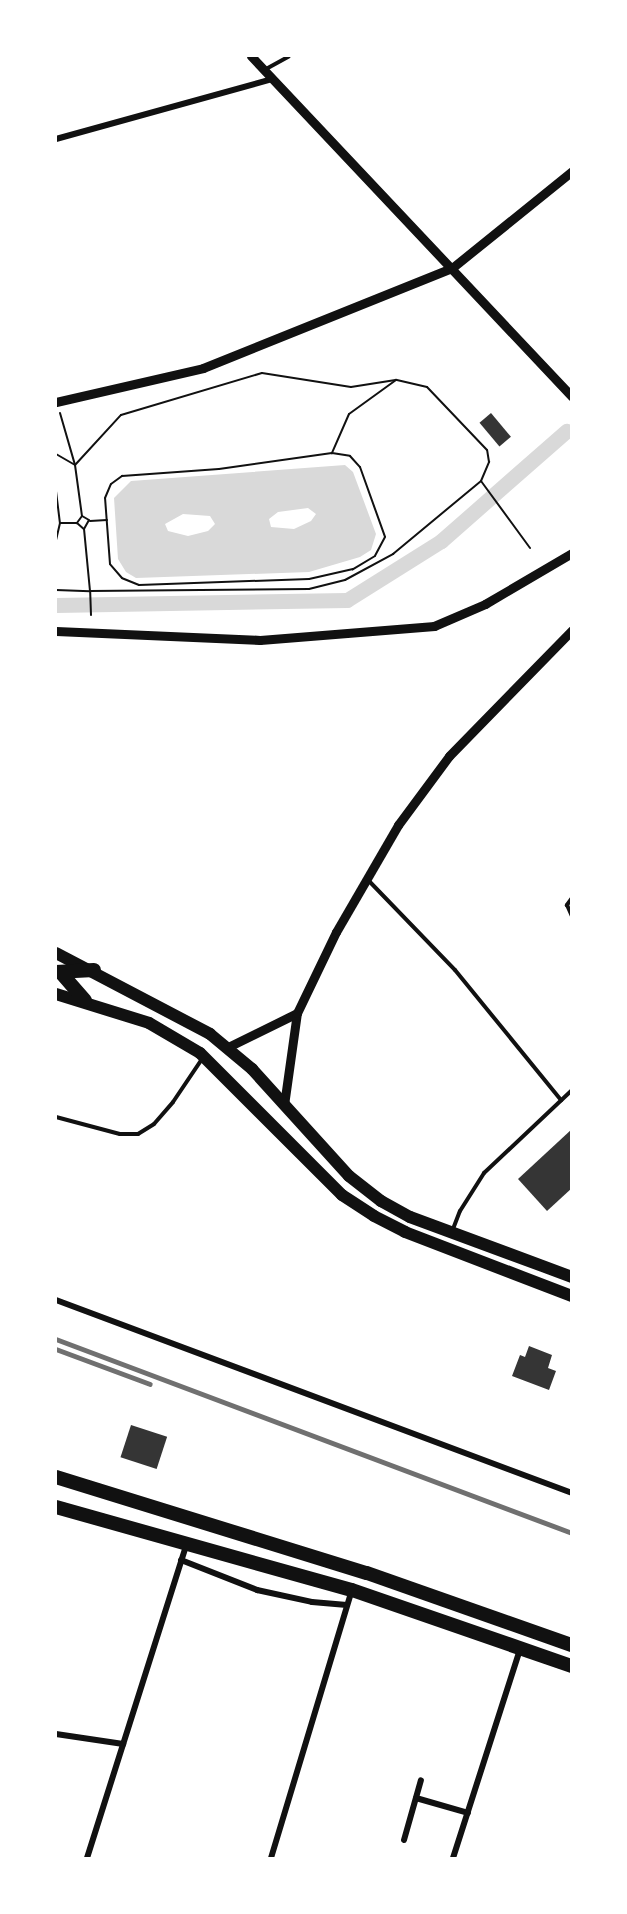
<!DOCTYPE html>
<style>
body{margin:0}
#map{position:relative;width:627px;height:1914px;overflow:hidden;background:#fff;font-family:Karla,sans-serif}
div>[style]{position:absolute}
.water>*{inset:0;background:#d9d9d9}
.canal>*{height:15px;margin:-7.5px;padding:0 7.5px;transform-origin:7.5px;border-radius:7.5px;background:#d9d9d9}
.building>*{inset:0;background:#353535;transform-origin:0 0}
.path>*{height:2px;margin:-1px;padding:0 1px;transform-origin:1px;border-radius:1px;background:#111}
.service>*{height:4px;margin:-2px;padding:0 2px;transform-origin:2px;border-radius:2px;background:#111}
.minor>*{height:6px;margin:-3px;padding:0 3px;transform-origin:3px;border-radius:3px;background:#111}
.tertiary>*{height:9px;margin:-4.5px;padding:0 4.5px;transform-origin:4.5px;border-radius:4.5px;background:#111}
.primary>*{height:12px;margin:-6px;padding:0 6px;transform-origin:6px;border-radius:6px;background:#111}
.trunk>*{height:14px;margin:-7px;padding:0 7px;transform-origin:7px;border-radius:7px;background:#111}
.rail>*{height:4.5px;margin:-2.25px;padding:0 2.25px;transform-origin:2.25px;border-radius:2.25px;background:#707070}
span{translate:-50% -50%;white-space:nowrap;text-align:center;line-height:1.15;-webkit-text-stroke:6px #fff;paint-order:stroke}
.frame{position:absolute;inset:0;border:57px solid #fff;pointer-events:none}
</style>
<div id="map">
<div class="water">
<div style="clip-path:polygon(evenodd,345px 465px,353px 472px,376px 534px,371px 550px,360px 557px,309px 572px,136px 578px,126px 572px,118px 559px,114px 498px,131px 481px,345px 465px,308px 508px,316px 514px,311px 521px,294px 529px,271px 527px,269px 519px,278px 512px,308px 508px,345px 465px,183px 514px,210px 516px,215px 524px,208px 531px,188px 536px,168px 531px,165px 524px,183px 514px)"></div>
</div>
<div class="canal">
<div style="left:56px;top:605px;width:291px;rotate:-1deg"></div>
<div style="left:347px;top:600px;width:111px;rotate:-32.1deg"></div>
<div style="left:441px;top:541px;width:167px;rotate:-41.3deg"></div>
</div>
<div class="building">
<div style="left:491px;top:413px;width:31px;height:15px;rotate:50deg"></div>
<div style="clip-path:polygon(572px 1129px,572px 1188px,547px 1211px,518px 1179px)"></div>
<div style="clip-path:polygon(529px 1346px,552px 1355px,548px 1368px,556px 1371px,549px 1390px,512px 1376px,520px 1355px,525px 1357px)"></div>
<div style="left:131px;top:1425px;width:38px;height:34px;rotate:18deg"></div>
</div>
<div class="path">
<div style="left:60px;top:413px;width:54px;rotate:73.9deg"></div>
<div style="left:75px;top:465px;width:51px;rotate:82.2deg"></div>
<div style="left:332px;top:453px;width:18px;rotate:9deg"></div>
<div style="left:350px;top:456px;width:15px;rotate:48deg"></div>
<div style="left:360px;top:467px;width:74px;rotate:70.3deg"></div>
<div style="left:385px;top:537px;width:21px;rotate:118deg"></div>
<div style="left:375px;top:556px;width:26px;rotate:149deg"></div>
<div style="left:353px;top:569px;width:45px;rotate:167.2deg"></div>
<div style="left:309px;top:579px;width:170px;rotate:178deg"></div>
<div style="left:139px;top:585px;width:18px;rotate:-158deg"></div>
<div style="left:122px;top:578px;width:18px;rotate:-131deg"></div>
<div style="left:110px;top:564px;width:66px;rotate:-94.3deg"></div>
<div style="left:105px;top:498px;width:15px;rotate:-67deg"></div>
<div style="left:111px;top:484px;width:14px;rotate:-36deg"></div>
<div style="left:122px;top:476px;width:97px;rotate:-4.1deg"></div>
<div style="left:219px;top:469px;width:114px;rotate:-8.1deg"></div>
<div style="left:56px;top:454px;width:22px;rotate:30deg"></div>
<div style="left:75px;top:465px;width:68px;rotate:-47.4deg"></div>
<div style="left:121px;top:415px;width:147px;rotate:-16.6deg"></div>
<div style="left:262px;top:373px;width:90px;rotate:8.9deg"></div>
<div style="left:351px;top:387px;width:45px;rotate:-9deg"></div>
<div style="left:481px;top:481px;width:83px;rotate:53.8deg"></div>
<div style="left:56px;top:491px;width:32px;rotate:83deg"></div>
<div style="left:60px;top:523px;width:17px;rotate:103deg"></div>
<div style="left:90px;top:521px;width:17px;rotate:-3deg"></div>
<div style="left:60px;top:523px;width:17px"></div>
<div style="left:77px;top:523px;width:9px;rotate:41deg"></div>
<div style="left:84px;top:529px;width:10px;rotate:-61deg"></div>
<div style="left:89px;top:520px;width:8px;rotate:-150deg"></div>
<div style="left:82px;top:516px;width:9px;rotate:126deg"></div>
<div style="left:56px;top:590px;width:34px;rotate:2deg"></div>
<div style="left:90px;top:591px;width:62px;rotate:-95.5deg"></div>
<div style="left:91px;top:615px;width:24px;rotate:-92deg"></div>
<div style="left:90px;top:591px;width:219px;rotate:-0.5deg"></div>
<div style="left:309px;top:589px;width:37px;rotate:-14deg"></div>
<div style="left:345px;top:580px;width:55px;rotate:-28.4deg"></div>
<div style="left:393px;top:554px;width:114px;rotate:-39.7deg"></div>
<div style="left:481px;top:481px;width:21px;rotate:-67deg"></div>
<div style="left:489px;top:462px;width:12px;rotate:-99deg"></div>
<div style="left:487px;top:450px;width:87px;rotate:-133.6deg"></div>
<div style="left:427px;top:387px;width:32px;rotate:-167deg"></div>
<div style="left:396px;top:380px;width:58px;rotate:144.1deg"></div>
<div style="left:349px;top:414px;width:43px;rotate:113.6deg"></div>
</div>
<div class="service">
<div style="left:266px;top:69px;width:26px;rotate:-29deg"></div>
<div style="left:369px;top:881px;width:124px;rotate:46deg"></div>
<div style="left:455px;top:970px;width:168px;rotate:50.8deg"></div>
<div style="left:572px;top:898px;width:9px;rotate:126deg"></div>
<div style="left:567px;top:905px;width:12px;rotate:66deg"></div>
<div style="left:56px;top:1117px;width:66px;rotate:14.9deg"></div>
<div style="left:120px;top:1134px;width:18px"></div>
<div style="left:138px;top:1134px;width:19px;rotate:-32deg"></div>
<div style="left:154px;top:1124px;width:29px;rotate:-49deg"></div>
<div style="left:173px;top:1102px;width:52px;rotate:-56deg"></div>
<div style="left:453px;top:1229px;width:19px;rotate:-69deg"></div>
<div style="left:460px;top:1211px;width:45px;rotate:-57.7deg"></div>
<div style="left:484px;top:1173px;width:121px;rotate:-43.3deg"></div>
</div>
<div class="minor">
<div style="left:56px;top:139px;width:224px;rotate:-15.5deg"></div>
<div style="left:56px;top:1300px;width:551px;rotate:20.51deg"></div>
<div style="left:181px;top:1560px;width:82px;rotate:21.5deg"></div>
<div style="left:257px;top:1590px;width:56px;rotate:12.3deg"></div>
<div style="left:312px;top:1602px;width:35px;rotate:5deg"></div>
<div style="left:56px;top:1734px;width:68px;rotate:8.5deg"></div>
<div style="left:416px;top:1798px;width:54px;rotate:16.1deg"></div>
<div style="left:404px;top:1840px;width:62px;rotate:-74.2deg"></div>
<div style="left:87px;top:1858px;width:328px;rotate:-72.4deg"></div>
<div style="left:271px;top:1858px;width:280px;rotate:-73.2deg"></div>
<div style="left:453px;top:1858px;width:219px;rotate:-72.2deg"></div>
</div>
<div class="tertiary">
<div style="left:251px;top:56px;width:468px;rotate:46.7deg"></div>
<div style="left:56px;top:402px;width:151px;rotate:-13deg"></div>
<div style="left:203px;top:368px;width:268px;rotate:-21.9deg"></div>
<div style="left:452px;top:268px;width:154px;rotate:-38.9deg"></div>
<div style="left:56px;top:631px;width:204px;rotate:2.5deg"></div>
<div style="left:260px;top:640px;width:175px;rotate:-4.6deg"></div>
<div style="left:434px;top:626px;width:56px;rotate:-23.3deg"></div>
<div style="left:485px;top:604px;width:101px;rotate:-30.4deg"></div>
<div style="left:226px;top:1048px;width:79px;rotate:-26.2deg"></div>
<div style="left:284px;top:1105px;width:93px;rotate:-82deg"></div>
<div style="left:297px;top:1013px;width:90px;rotate:-64.3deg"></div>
<div style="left:336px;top:932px;width:124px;rotate:-59.9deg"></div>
<div style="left:398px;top:825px;width:86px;rotate:-53.5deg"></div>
<div style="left:449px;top:756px;width:176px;rotate:-45.7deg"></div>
</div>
<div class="primary">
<div style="left:56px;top:953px;width:174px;rotate:27.7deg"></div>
<div style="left:210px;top:1034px;width:55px;rotate:39.8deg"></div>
<div style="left:252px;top:1069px;width:144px;rotate:47.8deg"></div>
<div style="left:349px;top:1176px;width:41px;rotate:38deg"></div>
<div style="left:381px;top:1201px;width:33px;rotate:29deg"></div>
<div style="left:410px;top:1217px;width:173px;rotate:20.3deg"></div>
<div style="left:56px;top:994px;width:97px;rotate:17.3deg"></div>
<div style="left:149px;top:1023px;width:59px;rotate:30.5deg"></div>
<div style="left:200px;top:1053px;width:201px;rotate:45deg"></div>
<div style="left:342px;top:1195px;width:38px;rotate:33deg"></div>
<div style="left:374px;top:1216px;width:35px;rotate:27deg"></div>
<div style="left:405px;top:1232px;width:179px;rotate:21deg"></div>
</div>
<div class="trunk">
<div style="left:56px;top:972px;width:38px;rotate:-3deg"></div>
<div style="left:62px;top:974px;width:35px;rotate:49deg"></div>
<div style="left:56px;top:1477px;width:325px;rotate:17.2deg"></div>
<div style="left:367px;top:1573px;width:217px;rotate:19.4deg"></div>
<div style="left:56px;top:1507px;width:307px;rotate:15.7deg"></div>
<div style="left:352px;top:1590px;width:233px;rotate:19.1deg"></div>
</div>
<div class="rail">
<div style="left:56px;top:1339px;width:551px;rotate:20.6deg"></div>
<div style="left:56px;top:1349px;width:100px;rotate:20.4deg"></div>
</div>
<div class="frame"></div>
</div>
